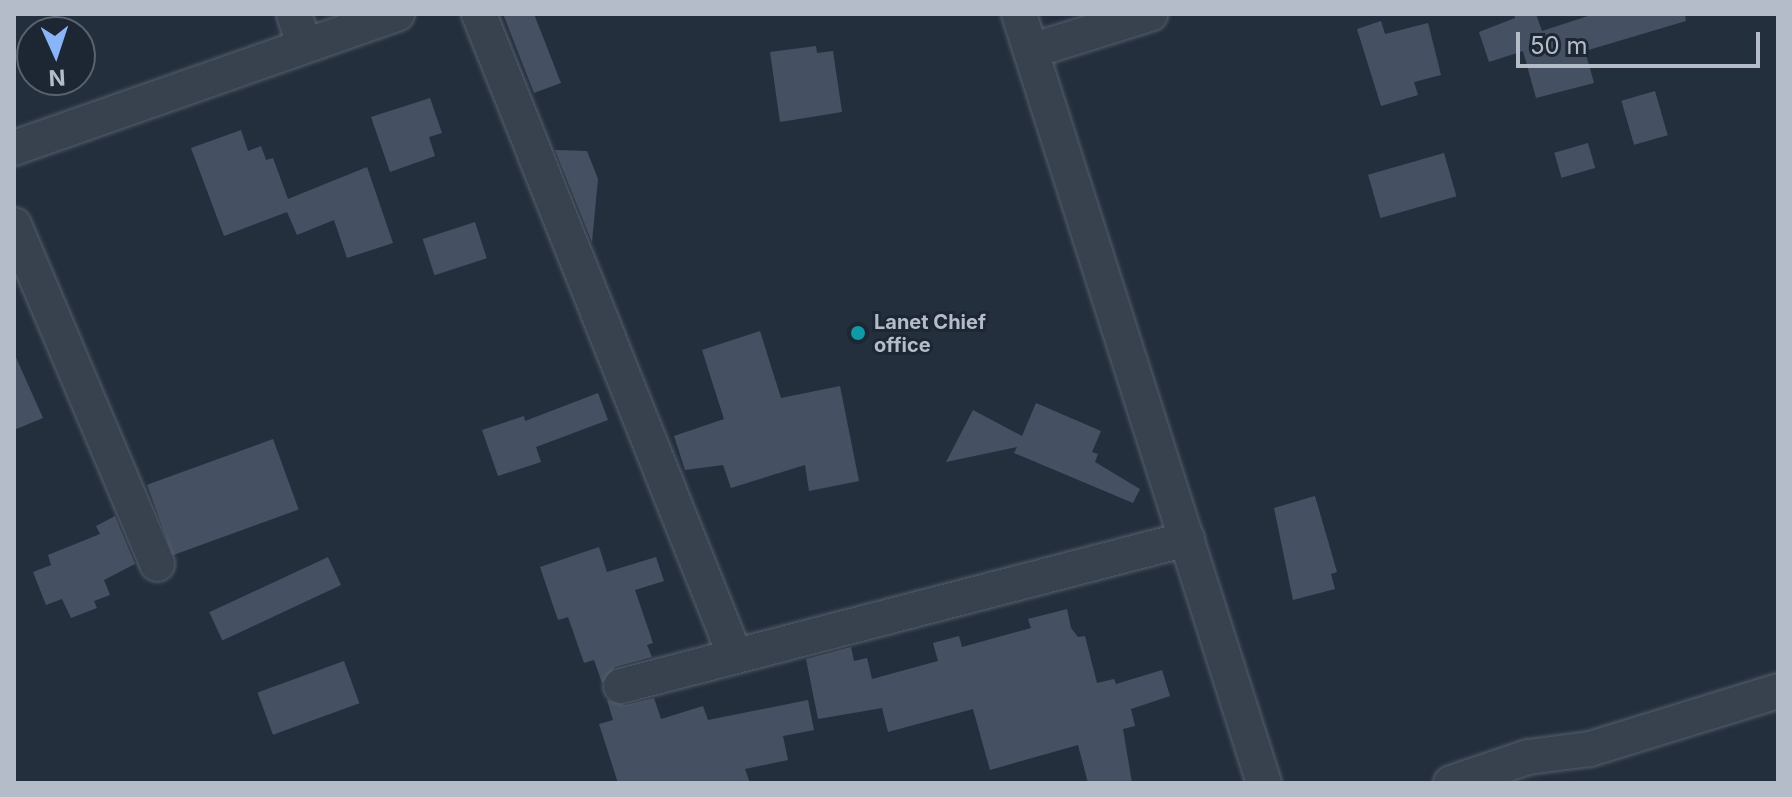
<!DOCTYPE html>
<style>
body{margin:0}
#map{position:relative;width:1792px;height:797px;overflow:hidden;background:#242f3e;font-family:Inter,sans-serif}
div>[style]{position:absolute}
.building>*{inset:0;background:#455162;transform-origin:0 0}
.roads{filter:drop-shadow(0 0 2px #565f6c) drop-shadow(0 0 2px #565f6c)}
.minor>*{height:34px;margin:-17px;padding:0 17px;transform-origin:17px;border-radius:17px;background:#38414e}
.dots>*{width:22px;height:22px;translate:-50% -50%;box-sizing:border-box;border:4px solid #1d2633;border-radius:50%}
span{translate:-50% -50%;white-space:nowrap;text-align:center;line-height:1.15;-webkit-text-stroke:6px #1d2633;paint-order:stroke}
.poi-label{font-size:20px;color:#b4bcc9;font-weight:700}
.left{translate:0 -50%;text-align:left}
.frame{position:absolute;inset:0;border:16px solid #b4bcc9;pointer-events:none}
.north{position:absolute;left:16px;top:16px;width:80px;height:80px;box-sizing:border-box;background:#1d2633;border:2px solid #59626f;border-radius:50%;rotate:177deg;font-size:22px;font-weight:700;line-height:32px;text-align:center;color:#b4bcc9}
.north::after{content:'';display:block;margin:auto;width:28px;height:36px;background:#8ab4f8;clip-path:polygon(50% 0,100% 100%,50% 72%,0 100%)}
.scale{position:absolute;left:1516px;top:32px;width:244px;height:36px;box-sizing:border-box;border:4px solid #b4bcc9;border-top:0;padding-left:10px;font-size:24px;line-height:28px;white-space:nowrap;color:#b4bcc9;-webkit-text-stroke:6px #1d2633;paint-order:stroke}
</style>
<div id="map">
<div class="building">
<div style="clip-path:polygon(503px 14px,534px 14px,561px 83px,534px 93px)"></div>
<div style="clip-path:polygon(1514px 14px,1536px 14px,1542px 31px,1594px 14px,1685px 14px,1686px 21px,1585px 51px,1594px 83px,1536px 98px,1523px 51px,1489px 62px,1479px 32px,1515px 18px)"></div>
<div style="clip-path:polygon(1381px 21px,1385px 34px,1428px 23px,1441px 75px,1414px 82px,1418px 95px,1381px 106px,1357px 29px)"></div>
<div style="clip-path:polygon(816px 46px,817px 53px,833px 51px,842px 112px,780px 122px,770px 52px)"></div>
<div style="left:1655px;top:91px;width:46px;height:35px;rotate:74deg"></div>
<div style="clip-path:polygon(430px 98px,442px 133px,429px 137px,435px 156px,390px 172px,371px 117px)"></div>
<div style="clip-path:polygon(241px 130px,248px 151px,261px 146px,266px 160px,273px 158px,288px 199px,367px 167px,393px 243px,347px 258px,334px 220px,297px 235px,287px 212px,224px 236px,191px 148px)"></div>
<div style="left:1588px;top:143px;width:26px;height:35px;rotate:74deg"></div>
<div style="clip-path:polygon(555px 150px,587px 151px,598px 179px,592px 242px)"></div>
<div style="left:1444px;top:153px;width:45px;height:79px;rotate:74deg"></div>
<div style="left:475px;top:222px;width:38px;height:55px;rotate:72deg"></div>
<div style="clip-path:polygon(760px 331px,781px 398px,840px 386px,859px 481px,809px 491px,805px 465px,731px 488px,723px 465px,685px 470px,674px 436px,724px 419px,702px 350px)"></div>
<div style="clip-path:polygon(14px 353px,43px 418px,14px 430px)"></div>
<div style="clip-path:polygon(598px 393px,608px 420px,536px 447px,541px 462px,498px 476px,482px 430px,524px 416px,525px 421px)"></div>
<div style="clip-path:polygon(1036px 403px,1101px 431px,1092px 452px,1098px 454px,1095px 462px,1140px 489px,1133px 503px,1014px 453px,1017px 447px,946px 462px,973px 410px,1022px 436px)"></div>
<div style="left:273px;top:439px;width:75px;height:134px;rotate:70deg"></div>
<div style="clip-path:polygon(1315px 496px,1337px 572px,1331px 574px,1335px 589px,1293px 600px,1274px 508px)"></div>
<div style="clip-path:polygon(115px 516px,135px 564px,104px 580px,110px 595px,94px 601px,97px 608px,71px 618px,62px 599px,46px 605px,33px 572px,51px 565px,48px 555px,100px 534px,96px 526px)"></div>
<div style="clip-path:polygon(599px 547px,607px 572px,656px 557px,664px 581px,635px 590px,653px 643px,647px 645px,652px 657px,615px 667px,602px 683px,594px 660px,584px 663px,568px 617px,558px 620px,540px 567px)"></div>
<div style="left:328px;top:557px;width:31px;height:131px;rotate:65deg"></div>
<div style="clip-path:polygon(1067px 609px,1071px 628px,1078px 637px,1085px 636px,1097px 683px,1114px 679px,1116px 684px,1162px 670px,1170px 696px,1131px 709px,1135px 726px,1123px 729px,1132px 783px,1088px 783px,1078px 745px,990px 770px,973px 709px,888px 732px,882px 708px,818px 719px,806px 659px,851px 647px,854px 661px,867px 658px,872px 679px,938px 661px,933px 643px,959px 636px,962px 647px,1031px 628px,1028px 619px)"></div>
<div style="left:344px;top:661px;width:45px;height:92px;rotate:70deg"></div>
<div style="clip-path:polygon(654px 698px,661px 719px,703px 706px,708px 720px,808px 700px,814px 730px,783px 736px,788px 760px,745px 769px,750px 783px,618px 783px,599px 724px,613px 720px,607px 700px,625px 705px)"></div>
</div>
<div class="roads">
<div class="minor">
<div style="left:294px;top:14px;width:33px;rotate:72deg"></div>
<div style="left:479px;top:14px;width:691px;rotate:68.26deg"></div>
<div style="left:1019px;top:14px;width:807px;rotate:72.33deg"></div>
<div style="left:1031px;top:51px;width:125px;rotate:-17.3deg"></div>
<div style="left:14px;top:148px;width:406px;rotate:-19.3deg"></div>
<div style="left:14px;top:225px;width:368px;rotate:67.1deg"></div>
<div style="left:621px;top:686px;width:585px;rotate:-14.56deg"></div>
<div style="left:1451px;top:783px;width:81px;rotate:-18.7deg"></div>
<div style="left:1528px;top:757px;width:63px;rotate:-7.4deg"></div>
<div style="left:1590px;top:749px;width:197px;rotate:-17.1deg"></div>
</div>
</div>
<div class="dots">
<div style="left:858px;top:333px;background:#0f9aa8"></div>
</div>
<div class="poi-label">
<span class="left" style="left:874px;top:334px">Lanet Chief<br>office</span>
</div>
<div class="frame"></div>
<div class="north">N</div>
<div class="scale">50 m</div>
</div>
